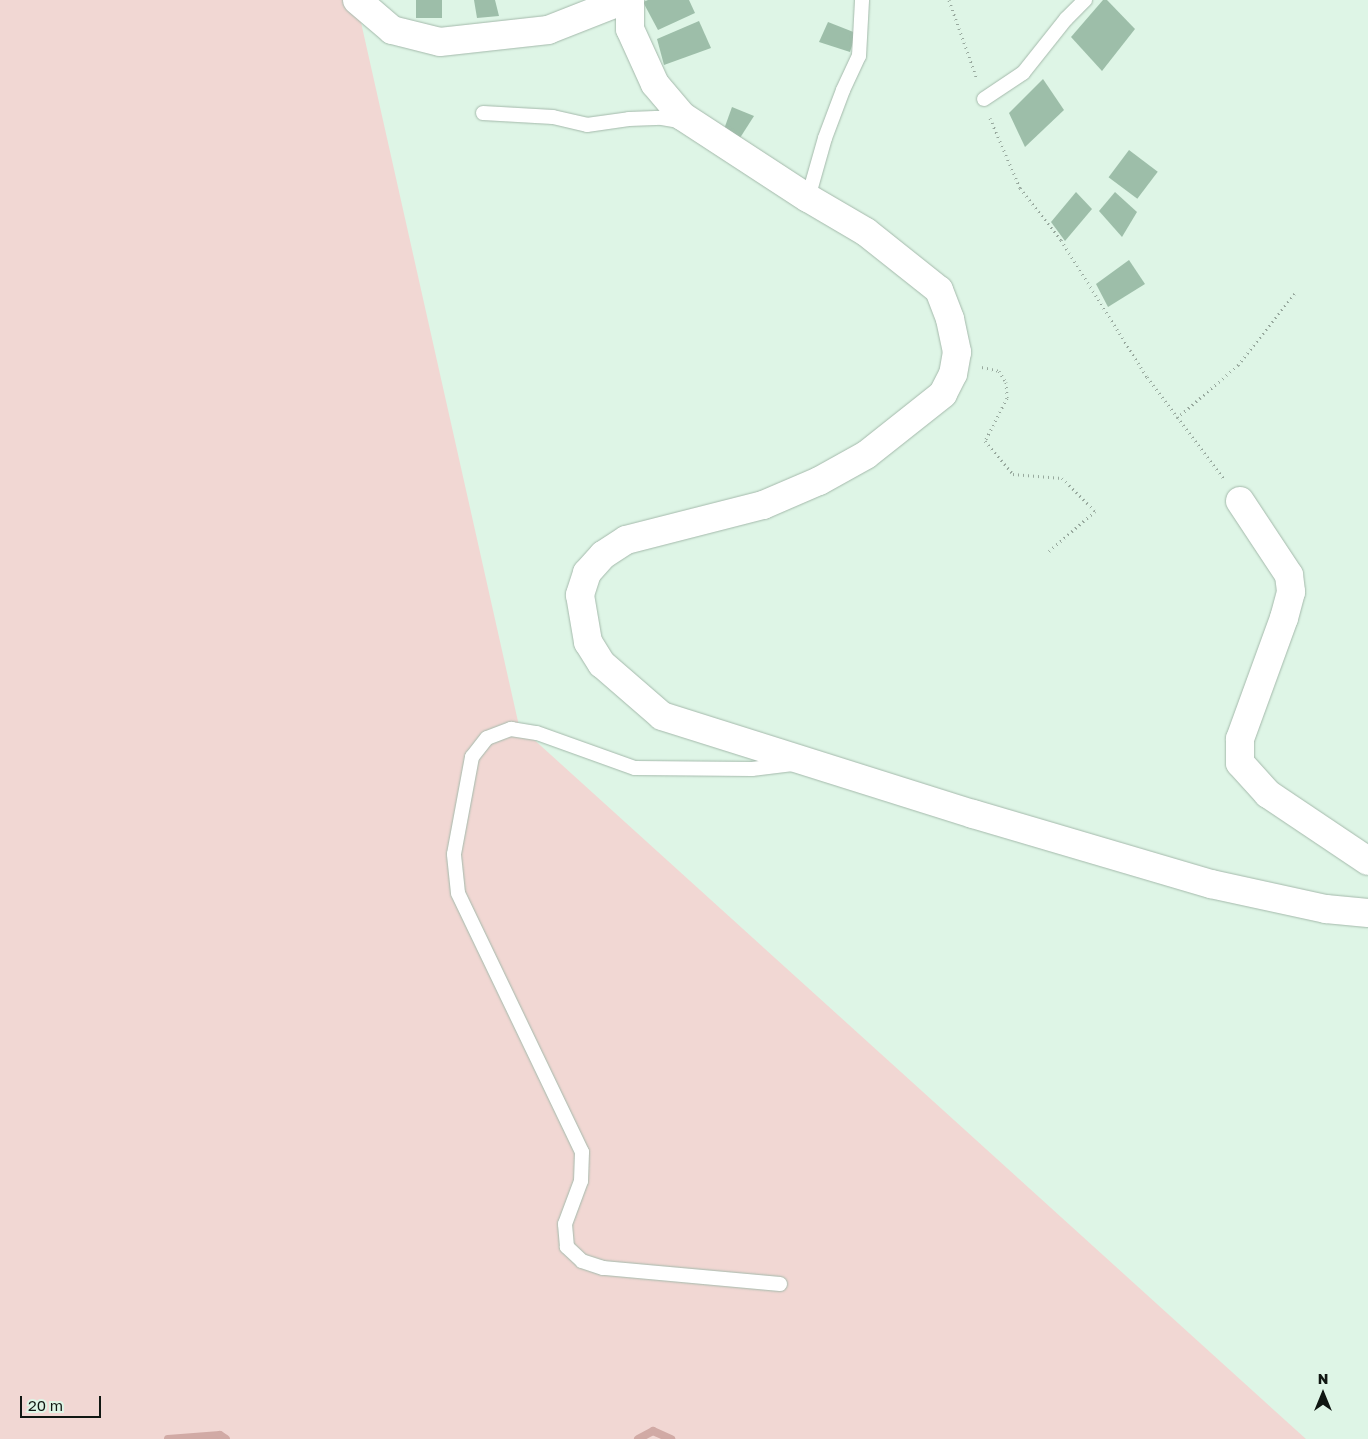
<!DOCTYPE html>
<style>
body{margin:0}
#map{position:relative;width:1368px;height:1439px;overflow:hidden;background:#def5e6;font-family:"Golos Text",sans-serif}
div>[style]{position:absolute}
.green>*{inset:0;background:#f1d7d3}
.stream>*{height:8px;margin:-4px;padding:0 4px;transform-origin:4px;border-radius:4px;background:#d1aaa5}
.building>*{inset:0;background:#9dbea9;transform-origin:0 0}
.path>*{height:3px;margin-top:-1.5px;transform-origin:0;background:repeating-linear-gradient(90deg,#98a99e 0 1px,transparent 0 5px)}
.roads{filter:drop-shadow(0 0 1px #a4b9ab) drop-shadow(0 0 1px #a4b9ab)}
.service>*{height:14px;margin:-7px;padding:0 7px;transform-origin:7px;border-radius:7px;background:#fff}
.minor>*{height:28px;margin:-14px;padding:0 14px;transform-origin:14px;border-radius:14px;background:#fff}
.tertiary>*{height:28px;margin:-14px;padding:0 14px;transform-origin:14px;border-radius:14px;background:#fff}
span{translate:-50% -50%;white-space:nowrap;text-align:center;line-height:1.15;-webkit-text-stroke:5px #def5e6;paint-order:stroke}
.north{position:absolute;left:1298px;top:1369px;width:50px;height:50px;-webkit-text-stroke:4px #def5e6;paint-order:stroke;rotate:0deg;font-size:14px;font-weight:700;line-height:20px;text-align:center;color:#101712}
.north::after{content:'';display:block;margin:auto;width:18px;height:22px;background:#101712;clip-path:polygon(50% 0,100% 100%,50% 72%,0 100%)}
.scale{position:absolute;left:20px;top:1396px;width:81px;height:22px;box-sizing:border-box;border:2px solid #101712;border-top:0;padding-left:6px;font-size:15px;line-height:18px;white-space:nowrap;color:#101712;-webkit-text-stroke:4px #def5e6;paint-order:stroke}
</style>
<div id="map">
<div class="green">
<div style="clip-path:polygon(0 0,356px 0,519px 726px,1306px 1439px,0 1439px)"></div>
</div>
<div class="stream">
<div style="left:168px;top:1439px;width:52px;rotate:-4.4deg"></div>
<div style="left:220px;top:1435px;width:7px;rotate:34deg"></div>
<div style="left:638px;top:1439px;width:17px;rotate:-28deg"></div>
<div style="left:653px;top:1431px;width:20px;rotate:24deg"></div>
</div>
<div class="building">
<div style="left:416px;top:0;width:26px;height:18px"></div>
<div style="clip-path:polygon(474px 0,495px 0,499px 16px,477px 18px)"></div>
<div style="clip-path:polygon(648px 0,689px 0,695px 13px,658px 30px,643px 2px)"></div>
<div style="clip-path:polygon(1103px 0,1107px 0,1135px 29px,1102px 71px,1071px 37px)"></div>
<div style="clip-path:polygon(699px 21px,711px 48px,664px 65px,657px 39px)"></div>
<div style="clip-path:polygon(828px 22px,856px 33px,850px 52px,819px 42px)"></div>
<div style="clip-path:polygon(1043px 79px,1064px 110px,1025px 147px,1009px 113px)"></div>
<div style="clip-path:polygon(732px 107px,754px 116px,738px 141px,723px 132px)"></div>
<div style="left:1129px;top:150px;width:36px;height:34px;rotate:37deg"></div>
<div style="clip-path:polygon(1076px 192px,1092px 209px,1065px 241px,1051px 222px)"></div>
<div style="clip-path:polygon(1115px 192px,1137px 212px,1122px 237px,1099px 211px)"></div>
<div style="clip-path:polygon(1129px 260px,1145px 284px,1108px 307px,1096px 284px)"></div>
</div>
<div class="path">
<div style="left:949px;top:0;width:84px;rotate:70.5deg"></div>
<div style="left:990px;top:118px;width:76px;rotate:66.8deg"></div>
<div style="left:1020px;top:188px;width:66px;rotate:51.7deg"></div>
<div style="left:1061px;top:240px;width:162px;rotate:57.9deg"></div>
<div style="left:1147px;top:377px;width:129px;rotate:52.9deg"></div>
<div style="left:982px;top:367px;width:17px;rotate:13deg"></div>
<div style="left:999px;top:371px;width:13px;rotate:58deg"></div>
<div style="left:1006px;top:382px;width:16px;rotate:86deg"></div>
<div style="left:1007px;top:398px;width:48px;rotate:117.1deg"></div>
<div style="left:985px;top:441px;width:43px;rotate:49.7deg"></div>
<div style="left:1013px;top:474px;width:49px;rotate:4.7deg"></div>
<div style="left:1062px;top:478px;width:47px;rotate:45deg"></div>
<div style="left:1095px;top:511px;width:62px;rotate:138.9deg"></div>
<div style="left:1177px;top:418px;width:81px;rotate:-41deg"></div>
<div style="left:1238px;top:365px;width:92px;rotate:-51.6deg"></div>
</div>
<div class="roads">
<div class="service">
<div style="left:984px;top:99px;width:47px;rotate:-33.7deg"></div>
<div style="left:1023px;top:73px;width:69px;rotate:-51.5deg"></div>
<div style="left:1066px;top:19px;width:27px;rotate:-45deg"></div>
<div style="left:483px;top:113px;width:70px;rotate:3.3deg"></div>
<div style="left:553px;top:117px;width:35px;rotate:13deg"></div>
<div style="left:587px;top:125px;width:42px;rotate:-8.1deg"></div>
<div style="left:629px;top:119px;width:33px;rotate:-2deg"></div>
<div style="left:662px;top:118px;width:22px;rotate:10deg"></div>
<div style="left:808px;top:198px;width:62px;rotate:-74.2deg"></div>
<div style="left:825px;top:138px;width:51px;rotate:-69.4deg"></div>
<div style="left:843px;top:90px;width:38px;rotate:-65deg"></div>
<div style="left:859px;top:56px;width:56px;rotate:-86.9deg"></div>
<div style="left:780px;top:1284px;width:178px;rotate:-174.8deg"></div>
<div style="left:603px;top:1268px;width:22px;rotate:-162deg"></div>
<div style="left:582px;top:1261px;width:21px;rotate:-137deg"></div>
<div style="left:567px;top:1247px;width:23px;rotate:-95deg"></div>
<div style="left:565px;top:1224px;width:46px;rotate:-69.6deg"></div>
<div style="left:581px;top:1181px;width:29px;rotate:-88deg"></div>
<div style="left:582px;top:1152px;width:287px;rotate:-115.6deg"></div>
<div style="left:458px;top:893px;width:39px;rotate:-96deg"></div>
<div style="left:454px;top:854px;width:99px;rotate:-79.5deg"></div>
<div style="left:472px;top:757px;width:24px;rotate:-52deg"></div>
<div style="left:487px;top:738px;width:26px;rotate:-21deg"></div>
<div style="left:511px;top:729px;width:26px;rotate:9deg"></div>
<div style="left:537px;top:733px;width:104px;rotate:19.7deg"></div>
<div style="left:635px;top:768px;width:117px;rotate:0.5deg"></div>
<div style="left:752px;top:769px;width:41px;rotate:-7deg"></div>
</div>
<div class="minor">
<div style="left:357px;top:0;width:46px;rotate:40.6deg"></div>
<div style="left:392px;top:30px;width:49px;rotate:14deg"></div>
<div style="left:440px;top:42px;width:109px;rotate:-6.3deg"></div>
<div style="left:548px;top:30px;width:82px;rotate:-21.5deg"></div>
<div style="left:1240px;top:501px;width:89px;rotate:56.5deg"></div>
<div style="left:1289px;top:575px;width:17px;rotate:83deg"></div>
<div style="left:1291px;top:592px;width:27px;rotate:105deg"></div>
<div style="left:1284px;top:618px;width:129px;rotate:110deg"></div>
<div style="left:1240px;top:739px;width:24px;rotate:90deg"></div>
<div style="left:1240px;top:763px;width:42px;rotate:47.9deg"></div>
<div style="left:1268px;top:794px;width:120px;rotate:33.8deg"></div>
</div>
<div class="tertiary">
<div style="left:630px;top:0;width:29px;rotate:90deg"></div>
<div style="left:630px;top:29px;width:60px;rotate:65.6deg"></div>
<div style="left:655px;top:84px;width:42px;rotate:49.8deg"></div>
<div style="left:682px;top:116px;width:150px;rotate:33.1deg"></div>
<div style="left:808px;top:198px;width:67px;rotate:30.4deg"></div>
<div style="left:866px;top:232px;width:93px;rotate:38.5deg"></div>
<div style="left:939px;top:290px;width:31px;rotate:69deg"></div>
<div style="left:950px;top:319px;width:34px;rotate:78deg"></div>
<div style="left:957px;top:352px;width:22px;rotate:100deg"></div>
<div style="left:953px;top:374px;width:22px;rotate:117deg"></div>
<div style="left:943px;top:394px;width:98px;rotate:141.6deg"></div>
<div style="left:866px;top:455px;width:54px;rotate:151deg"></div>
<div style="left:819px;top:481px;width:61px;rotate:156.8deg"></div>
<div style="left:763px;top:505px;width:141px;rotate:165.7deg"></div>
<div style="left:626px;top:540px;width:27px;rotate:147deg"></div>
<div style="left:603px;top:555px;width:24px;rotate:132deg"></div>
<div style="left:587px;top:573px;width:23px;rotate:108deg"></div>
<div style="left:580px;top:595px;width:48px;rotate:80.3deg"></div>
<div style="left:588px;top:642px;width:26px;rotate:58deg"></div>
<div style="left:602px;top:664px;width:79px;rotate:40.9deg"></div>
<div style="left:662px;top:716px;width:326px;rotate:17.5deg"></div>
<div style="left:973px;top:814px;width:248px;rotate:16.4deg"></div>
<div style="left:1211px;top:884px;width:118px;rotate:12.3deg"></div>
<div style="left:1326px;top:909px;width:42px;rotate:5.4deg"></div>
</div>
</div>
<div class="north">N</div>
<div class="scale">20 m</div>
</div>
